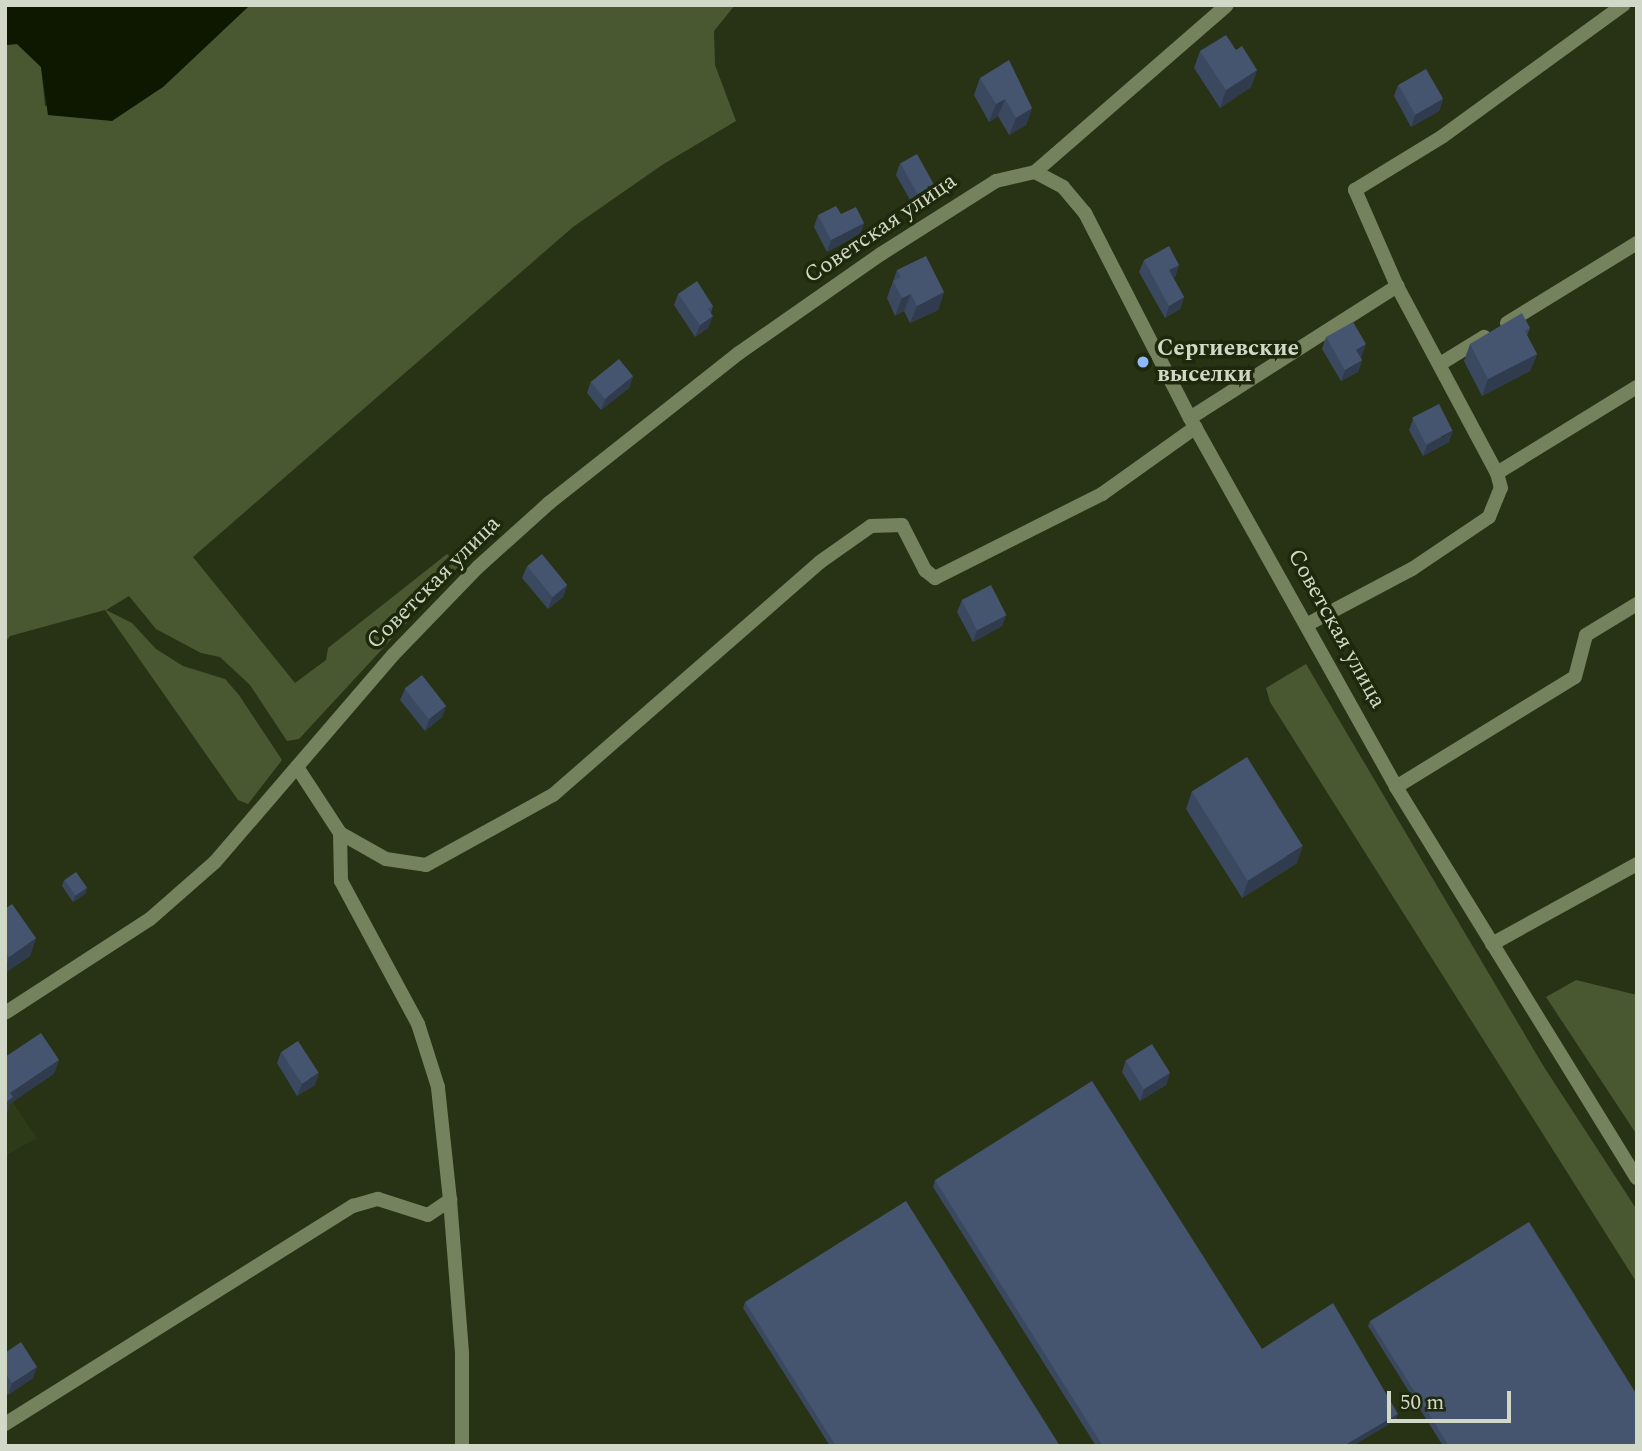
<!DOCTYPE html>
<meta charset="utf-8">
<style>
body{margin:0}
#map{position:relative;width:1642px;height:1451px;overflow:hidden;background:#283215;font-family:Spectral,serif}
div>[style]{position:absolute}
.built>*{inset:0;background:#2e3b18}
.green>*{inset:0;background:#4a5832}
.water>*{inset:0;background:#0e1800}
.minor>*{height:14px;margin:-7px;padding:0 7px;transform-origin:7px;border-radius:7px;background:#74825d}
.tertiary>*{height:14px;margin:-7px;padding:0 7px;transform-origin:7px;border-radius:7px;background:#74825d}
.wall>*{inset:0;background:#3b4960}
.shaded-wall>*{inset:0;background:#303c4e}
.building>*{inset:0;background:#455570;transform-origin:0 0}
.dots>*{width:19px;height:19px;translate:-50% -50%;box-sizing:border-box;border:4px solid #1e280b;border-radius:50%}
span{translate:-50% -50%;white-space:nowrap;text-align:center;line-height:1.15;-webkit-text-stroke:7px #1e280b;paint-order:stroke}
.street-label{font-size:23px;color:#d1d8c7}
.poi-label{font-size:23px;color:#d1d8c7;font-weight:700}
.left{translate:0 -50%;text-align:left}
.frame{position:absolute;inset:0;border:7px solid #d1d8c7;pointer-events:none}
.scale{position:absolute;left:1387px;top:1391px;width:124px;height:32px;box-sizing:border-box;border:4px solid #d1d8c7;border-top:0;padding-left:9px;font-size:21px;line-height:24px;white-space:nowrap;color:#d1d8c7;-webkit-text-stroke:5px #1e280b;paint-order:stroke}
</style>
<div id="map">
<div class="built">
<div style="clip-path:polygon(5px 1091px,37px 1138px,5px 1156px)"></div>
</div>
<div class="green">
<div style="clip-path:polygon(250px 5px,735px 5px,714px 31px,715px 65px,736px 121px,662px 165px,573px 227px,193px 557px,295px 683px,326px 660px,328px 648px,447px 554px,459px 566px,299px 739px,287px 741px,250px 685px,220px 657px,201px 653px,156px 629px,129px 596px,106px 610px,132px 623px,156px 649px,183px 666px,225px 679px,239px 695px,282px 760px,248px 804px,238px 800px,105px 610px,10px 636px,5px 643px,5px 45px,17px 44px,41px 67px,45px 106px,163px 87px)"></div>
<div style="clip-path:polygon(1306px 664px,1544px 1067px,1637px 1210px,1637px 1283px,1270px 702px,1266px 688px)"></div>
<div style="clip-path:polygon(1576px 980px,1637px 995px,1637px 1135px,1546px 997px)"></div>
</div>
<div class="water">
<div style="clip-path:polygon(5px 5px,250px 5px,163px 87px,112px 121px,48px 115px,41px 67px,17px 44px,5px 45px)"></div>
</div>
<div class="minor">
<div style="left:1035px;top:172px;width:254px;rotate:-41deg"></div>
<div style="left:1397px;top:286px;width:212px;rotate:61.9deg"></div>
<div style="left:1507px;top:323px;width:153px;rotate:-31.6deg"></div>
<div style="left:1440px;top:364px;width:52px;rotate:-31.5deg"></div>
<div style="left:1190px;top:418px;width:246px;rotate:-32.5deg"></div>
<div style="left:1397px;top:286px;width:105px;rotate:-113.6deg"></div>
<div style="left:1355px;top:190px;width:103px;rotate:-31.5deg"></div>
<div style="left:1443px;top:136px;width:223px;rotate:-36deg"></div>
<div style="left:1308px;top:624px;width:118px;rotate:-27.9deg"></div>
<div style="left:1412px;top:569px;width:93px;rotate:-34deg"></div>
<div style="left:1489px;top:517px;width:31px;rotate:-68deg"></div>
<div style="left:1501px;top:488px;width:16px;rotate:-105deg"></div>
<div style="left:1497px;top:473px;width:164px;rotate:-31.6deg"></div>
<div style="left:297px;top:767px;width:79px;rotate:56.9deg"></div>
<div style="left:340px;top:833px;width:53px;rotate:29.5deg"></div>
<div style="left:386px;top:859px;width:40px;rotate:8.5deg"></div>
<div style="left:426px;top:865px;width:145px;rotate:-28.9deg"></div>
<div style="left:553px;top:795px;width:354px;rotate:-41.1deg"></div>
<div style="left:820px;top:562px;width:62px;rotate:-35.2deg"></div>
<div style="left:871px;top:526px;width:31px;rotate:-2deg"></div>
<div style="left:902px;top:525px;width:51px;rotate:62.9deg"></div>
<div style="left:925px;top:570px;width:13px;rotate:39deg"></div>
<div style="left:935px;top:578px;width:187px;rotate:-26.7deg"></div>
<div style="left:1102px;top:494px;width:115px;rotate:-35.5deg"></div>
<div style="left:1396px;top:787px;width:210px;rotate:-31.6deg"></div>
<div style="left:1575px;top:677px;width:43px;rotate:-75.3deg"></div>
<div style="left:1586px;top:635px;width:60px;rotate:-31.3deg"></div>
<div style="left:1492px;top:944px;width:166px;rotate:-28.9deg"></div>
<div style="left:450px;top:1200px;width:154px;rotate:85.5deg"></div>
<div style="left:462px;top:1354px;width:92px;rotate:90deg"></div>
<div style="left:5px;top:1424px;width:411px;rotate:-32.1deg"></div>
<div style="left:353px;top:1206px;width:26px;rotate:-16deg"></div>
<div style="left:378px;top:1199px;width:52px;rotate:17.7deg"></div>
<div style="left:428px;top:1215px;width:27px;rotate:-34deg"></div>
<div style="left:450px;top:1200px;width:114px;rotate:-96.1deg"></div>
<div style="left:438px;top:1087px;width:66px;rotate:-107.6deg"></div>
<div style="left:418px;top:1024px;width:162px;rotate:-118.3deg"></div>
<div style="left:341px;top:881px;width:48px;rotate:-91.2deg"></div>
</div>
<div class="tertiary">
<div style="left:5px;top:1013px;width:173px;rotate:-33deg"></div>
<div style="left:150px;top:919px;width:86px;rotate:-41.2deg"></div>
<div style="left:215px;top:862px;width:273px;rotate:-49.3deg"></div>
<div style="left:393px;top:655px;width:122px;rotate:-46deg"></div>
<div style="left:478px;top:567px;width:96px;rotate:-42deg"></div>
<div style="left:549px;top:503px;width:242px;rotate:-38.3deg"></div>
<div style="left:739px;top:353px;width:173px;rotate:-34.9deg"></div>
<div style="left:881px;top:254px;width:136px;rotate:-32.4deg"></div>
<div style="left:996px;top:181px;width:40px;rotate:-13deg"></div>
<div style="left:1035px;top:172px;width:32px;rotate:28deg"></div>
<div style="left:1063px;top:187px;width:34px;rotate:50deg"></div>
<div style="left:1085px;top:213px;width:230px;rotate:62.9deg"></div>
<div style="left:1190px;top:418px;width:423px;rotate:60.8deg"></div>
<div style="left:1396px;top:787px;width:459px;rotate:58.4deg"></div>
</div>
<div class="wall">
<div style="clip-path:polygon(1236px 50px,1257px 70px,1251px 87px,1220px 108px,1194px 68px,1200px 51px)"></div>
<div style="clip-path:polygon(980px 78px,1032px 108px,1026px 125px,1009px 135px,998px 116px,989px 122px,974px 95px)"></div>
<div style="clip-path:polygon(1398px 85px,1443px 99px,1439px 111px,1411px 127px,1394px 96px)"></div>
<div style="clip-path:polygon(900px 163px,935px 186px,931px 198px,914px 207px,896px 175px)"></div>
<div style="clip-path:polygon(841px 214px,864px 223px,860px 234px,827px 252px,814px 227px,818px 215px)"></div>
<div style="clip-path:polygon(1144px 260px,1179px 265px,1175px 277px,1173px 277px,1184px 297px,1180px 309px,1165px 318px,1139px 272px)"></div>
<div style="clip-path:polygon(897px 270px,944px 292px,938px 310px,910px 323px,904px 311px,895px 316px,887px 298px)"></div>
<div style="clip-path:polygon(678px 294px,713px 306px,711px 313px,708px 328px,695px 337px,674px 305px)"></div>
<div style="clip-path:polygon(1530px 328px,1527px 336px,1537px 354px,1530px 371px,1482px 396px,1464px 361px,1470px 344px)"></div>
<div style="clip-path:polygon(1326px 337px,1362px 356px,1360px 357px,1362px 360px,1358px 372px,1341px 381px,1322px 349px)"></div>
<div style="clip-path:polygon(633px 376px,629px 388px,601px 410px,587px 393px,591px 381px)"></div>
<div style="clip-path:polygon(1413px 419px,1449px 442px,1423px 456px,1409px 430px)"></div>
<div style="clip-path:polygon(527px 566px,567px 585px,563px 597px,548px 609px,522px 578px)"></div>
<div style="clip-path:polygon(962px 600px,1006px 615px,1002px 626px,973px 642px,957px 612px)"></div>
<div style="clip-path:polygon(405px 689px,446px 706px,442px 717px,425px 731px,400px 700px)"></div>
<div style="clip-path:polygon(1192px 791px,1297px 863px,1242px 898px,1186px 809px)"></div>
<div style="clip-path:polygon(64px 880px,87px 888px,85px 894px,73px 902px,62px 886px)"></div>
<div style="clip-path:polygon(5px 909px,36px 938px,30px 956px,5px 973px)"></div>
<div style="clip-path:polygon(281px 1052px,315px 1085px,297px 1096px,277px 1063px)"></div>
<div style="clip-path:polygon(1126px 1060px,1170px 1073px,1166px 1085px,1140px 1101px,1122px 1072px)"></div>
<div style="clip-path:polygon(935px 1180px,1262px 1349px,1396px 1420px,1352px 1446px,1096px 1446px,933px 1187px)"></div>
<div style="clip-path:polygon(745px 1302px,1060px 1446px,830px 1446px,743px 1308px)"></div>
<div style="clip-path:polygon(1370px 1321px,1637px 1446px,1443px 1446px,1368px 1326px)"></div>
<div style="clip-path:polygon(5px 1353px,33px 1378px,8px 1395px,5px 1391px)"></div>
</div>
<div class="shaded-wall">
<div style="clip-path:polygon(1257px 70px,1251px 87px,1220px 108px,1226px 90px)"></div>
<div style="clip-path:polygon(1005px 99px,998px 116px,989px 122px,996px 104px)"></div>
<div style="clip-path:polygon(1443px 99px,1439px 111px,1411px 127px,1415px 115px)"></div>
<div style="clip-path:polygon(1032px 108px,1026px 125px,1009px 135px,1016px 118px)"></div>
<div style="clip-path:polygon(935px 186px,931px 198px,914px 207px,919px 195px)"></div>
<div style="clip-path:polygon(864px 223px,860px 234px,827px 252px,831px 240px)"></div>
<div style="clip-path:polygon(1179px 265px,1175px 277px,1165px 282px,1169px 270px)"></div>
<div style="clip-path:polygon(944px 292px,938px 310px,910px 323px,917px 306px)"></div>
<div style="clip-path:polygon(911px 294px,904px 311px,895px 316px,902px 298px)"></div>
<div style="clip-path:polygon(1184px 297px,1180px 309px,1165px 318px,1169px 306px)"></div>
<div style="clip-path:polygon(713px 316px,708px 328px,695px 337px,700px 325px)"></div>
<div style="clip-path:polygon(1366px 344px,1362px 356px,1352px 362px,1356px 350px)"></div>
<div style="clip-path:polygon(1537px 354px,1530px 371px,1482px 396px,1488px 379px)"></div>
<div style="clip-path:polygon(1362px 360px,1358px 372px,1341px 381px,1345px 370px)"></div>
<div style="clip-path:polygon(633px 376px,629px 388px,601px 410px,605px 399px)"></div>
<div style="clip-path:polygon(1453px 431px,1449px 442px,1423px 456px,1427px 445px)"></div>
<div style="clip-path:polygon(567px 585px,563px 597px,548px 609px,552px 598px)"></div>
<div style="clip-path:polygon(1006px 615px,1002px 626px,973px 642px,977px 630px)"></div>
<div style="clip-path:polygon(446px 706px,442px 717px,425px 731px,429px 719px)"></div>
<div style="clip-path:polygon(1303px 846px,1297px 863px,1242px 898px,1248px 881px)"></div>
<div style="clip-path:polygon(87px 888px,85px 894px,73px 902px,75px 896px)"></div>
<div style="clip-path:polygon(36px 938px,30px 956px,5px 973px,5px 968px,9px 957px)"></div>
<div style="clip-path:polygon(59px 1060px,54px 1074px,10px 1104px,8px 1112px,5px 1114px,5px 1103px,10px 1093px)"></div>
<div style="clip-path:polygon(319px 1073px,315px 1085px,297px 1096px,302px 1084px)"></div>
<div style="clip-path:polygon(1170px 1073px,1166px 1085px,1140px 1101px,1144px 1089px)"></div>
<div style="clip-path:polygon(37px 1367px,33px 1378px,8px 1395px,12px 1383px)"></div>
<div style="clip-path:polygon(1398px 1414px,1396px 1420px,1352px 1446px,1343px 1446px)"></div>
</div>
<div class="building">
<div style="clip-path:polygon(1226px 35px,1236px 50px,1242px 46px,1257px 70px,1226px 90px,1200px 51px)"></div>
<div style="clip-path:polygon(1009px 60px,1032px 108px,1016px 118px,1005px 99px,996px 104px,980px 78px)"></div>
<div style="left:1426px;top:69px;width:34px;height:32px;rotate:60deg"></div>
<div style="left:917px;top:154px;width:37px;height:19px;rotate:61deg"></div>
<div style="clip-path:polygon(836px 206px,841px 214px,856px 207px,864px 223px,831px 240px,818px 215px)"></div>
<div style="clip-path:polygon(1169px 246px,1179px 265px,1169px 270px,1184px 297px,1169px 306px,1144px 260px)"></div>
<div style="clip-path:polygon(926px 256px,944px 292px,917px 306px,911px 294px,902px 298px,893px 281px,901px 277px,897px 270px)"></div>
<div style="clip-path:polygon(697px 281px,713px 306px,708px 309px,713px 316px,700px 325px,678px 294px)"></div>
<div style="clip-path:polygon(1522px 313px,1530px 328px,1525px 331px,1537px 354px,1488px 379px,1470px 344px)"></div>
<div style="clip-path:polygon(1353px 322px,1366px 344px,1356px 350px,1362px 360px,1345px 370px,1326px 337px)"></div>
<div style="left:619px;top:359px;width:22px;height:36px;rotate:51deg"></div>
<div style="left:1439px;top:404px;width:30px;height:30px;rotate:63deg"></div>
<div style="left:542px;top:554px;width:40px;height:19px;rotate:51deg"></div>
<div style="left:991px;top:585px;width:34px;height:33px;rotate:63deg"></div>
<div style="left:422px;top:675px;width:39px;height:22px;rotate:52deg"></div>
<div style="left:1247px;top:757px;width:105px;height:65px;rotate:58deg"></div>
<div style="left:76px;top:872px;width:19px;height:14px;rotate:55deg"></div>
<div style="clip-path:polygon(12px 904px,36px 938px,9px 957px,5px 951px,5px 909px)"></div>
<div style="clip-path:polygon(41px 1033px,59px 1060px,10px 1093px,13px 1097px,5px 1103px,5px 1057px)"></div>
<div style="left:298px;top:1041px;width:38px;height:20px;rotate:57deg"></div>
<div style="left:1152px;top:1044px;width:34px;height:31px;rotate:58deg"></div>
<div style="clip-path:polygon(1092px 1081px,1262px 1349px,1333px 1303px,1398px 1414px,1343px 1446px,1103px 1446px,935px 1180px)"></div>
<div style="clip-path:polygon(906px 1201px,1060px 1446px,836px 1446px,745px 1302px)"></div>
<div style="clip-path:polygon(1529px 1222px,1637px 1395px,1637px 1446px,1449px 1446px,1370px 1321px)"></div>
<div style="clip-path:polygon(21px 1342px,37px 1367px,12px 1383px,5px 1373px,5px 1353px)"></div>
</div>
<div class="dots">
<div style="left:1143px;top:362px;background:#91b8fd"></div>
</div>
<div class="street-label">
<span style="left:881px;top:229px;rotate:-34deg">Советская улица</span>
<span style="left:434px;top:583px;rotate:-45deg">Советская улица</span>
<span style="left:1336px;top:629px;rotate:61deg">Советская улица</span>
</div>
<div class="poi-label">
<span class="left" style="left:1157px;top:362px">Сергиевские<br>выселки</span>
</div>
<div class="frame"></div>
<div class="scale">50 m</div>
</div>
